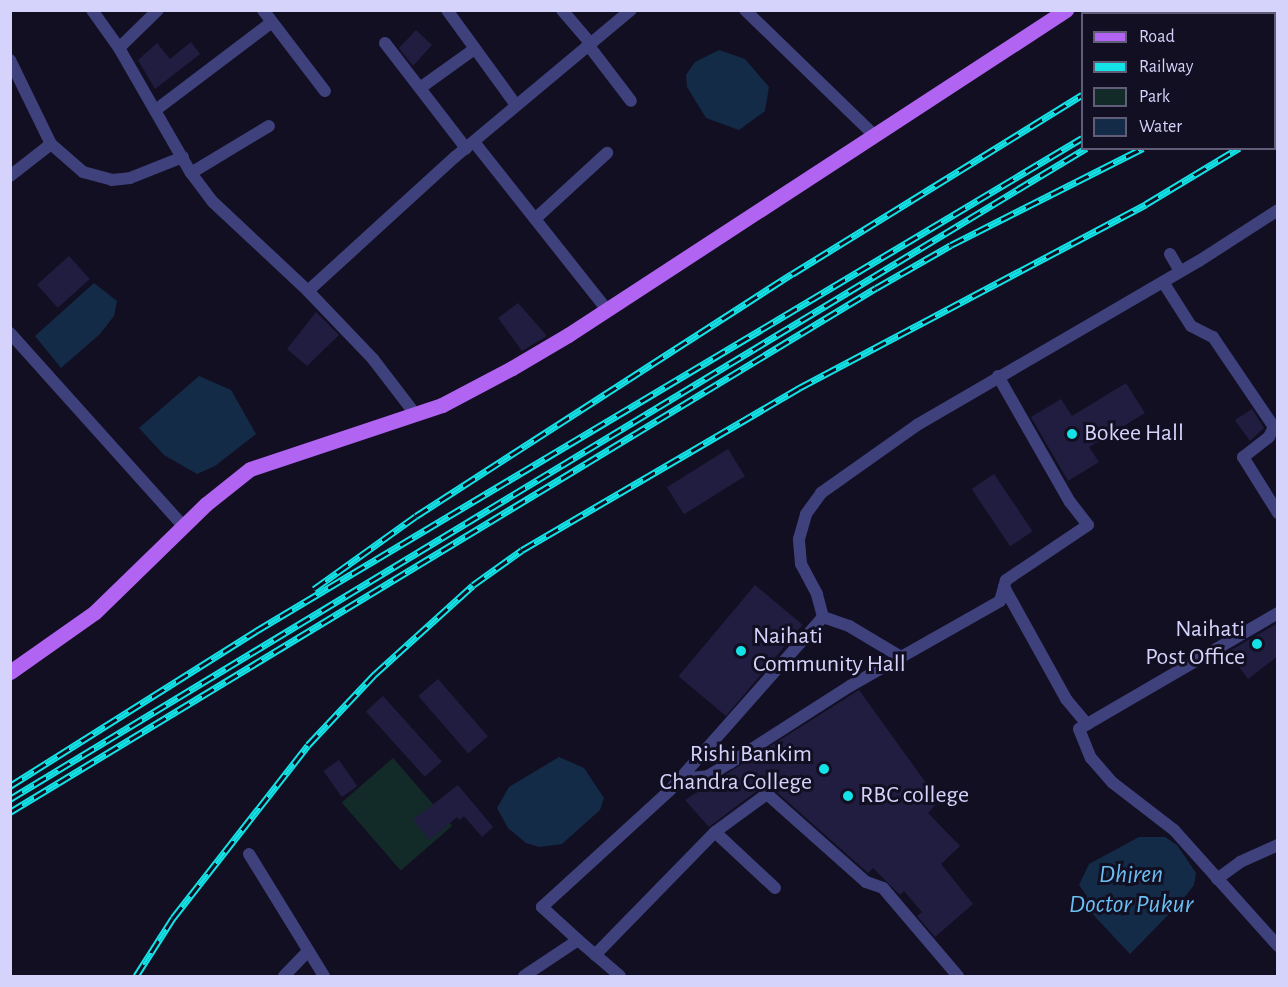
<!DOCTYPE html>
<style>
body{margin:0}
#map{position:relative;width:1288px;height:987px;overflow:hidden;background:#110f21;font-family:"Alegreya Sans",sans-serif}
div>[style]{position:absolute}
.green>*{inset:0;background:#132b28;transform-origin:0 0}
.water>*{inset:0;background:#142b47}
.building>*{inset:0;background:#211d41;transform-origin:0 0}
.minor>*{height:12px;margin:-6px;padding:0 6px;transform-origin:6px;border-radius:6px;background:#3e417c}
.primary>*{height:15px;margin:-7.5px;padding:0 7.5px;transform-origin:7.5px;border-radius:7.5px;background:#b163f2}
.rail>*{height:7px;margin-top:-3.5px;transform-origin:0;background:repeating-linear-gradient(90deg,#110f21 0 14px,#13e3e7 0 28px);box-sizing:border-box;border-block:2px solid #13e3e7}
.dots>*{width:16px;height:16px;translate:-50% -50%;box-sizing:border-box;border:3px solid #110f21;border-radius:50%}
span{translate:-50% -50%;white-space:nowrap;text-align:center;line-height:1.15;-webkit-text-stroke:6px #110f21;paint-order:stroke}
.poi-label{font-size:24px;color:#d5d3fb}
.left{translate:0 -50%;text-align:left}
.right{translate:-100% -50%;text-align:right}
.water-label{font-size:26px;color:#6abef3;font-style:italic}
.frame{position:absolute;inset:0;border:12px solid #d5d3fb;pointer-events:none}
.legend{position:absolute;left:1081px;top:12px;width:195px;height:138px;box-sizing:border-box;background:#110f21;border:2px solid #5f5d78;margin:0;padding:8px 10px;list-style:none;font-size:18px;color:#d5d3fb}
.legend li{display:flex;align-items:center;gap:12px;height:30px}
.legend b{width:30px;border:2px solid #5f5d78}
</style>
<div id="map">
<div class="green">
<div style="left:393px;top:758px;width:90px;height:68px;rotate:49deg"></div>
</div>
<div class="water">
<div style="clip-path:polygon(719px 50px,745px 59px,769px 87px,765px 111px,739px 130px,706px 118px,687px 87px,686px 75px,695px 62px)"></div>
<div style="clip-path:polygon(94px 283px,117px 301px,114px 316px,100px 334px,61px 368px,35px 336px)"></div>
<div style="clip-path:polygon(199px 376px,231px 390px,256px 434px,215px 466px,197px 474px,164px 455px,139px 428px)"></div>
<div style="clip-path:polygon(559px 757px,584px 768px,604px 798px,600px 810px,562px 844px,539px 847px,526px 843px,508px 828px,497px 808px,509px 787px)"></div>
<div style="clip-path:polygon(1139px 837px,1165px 837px,1177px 845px,1196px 873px,1194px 885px,1180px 903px,1130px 954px,1085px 906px,1087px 896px,1079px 885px,1089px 864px)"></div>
</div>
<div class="building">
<div style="clip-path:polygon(416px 30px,432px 45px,413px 66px,399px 48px)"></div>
<div style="clip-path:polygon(191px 42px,200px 54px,155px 89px,138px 60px,157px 43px,170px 59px)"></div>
<div style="left:69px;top:256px;width:31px;height:43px;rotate:48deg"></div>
<div style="clip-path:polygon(518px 303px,547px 336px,522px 351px,498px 318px)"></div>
<div style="clip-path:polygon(316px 312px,339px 335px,307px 366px,287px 349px)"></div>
<div style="clip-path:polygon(1126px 383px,1145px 413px,1089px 447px,1099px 462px,1068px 481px,1031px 417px,1061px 399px,1072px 416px)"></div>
<div style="clip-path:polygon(1252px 409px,1264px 428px,1250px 441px,1235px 420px)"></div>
<div style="left:728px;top:449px;width:32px;height:72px;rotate:58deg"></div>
<div style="left:994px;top:474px;width:69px;height:27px;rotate:56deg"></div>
<div style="left:755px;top:585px;width:62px;height:119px;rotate:40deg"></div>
<div style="clip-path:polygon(1278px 623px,1278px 656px,1248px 679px,1228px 652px)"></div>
<div style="left:438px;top:679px;width:76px;height:26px;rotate:49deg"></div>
<div style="clip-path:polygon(859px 690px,939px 801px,928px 813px,960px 846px,941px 864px,973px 904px,935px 937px,917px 916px,922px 912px,904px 891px,900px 895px,873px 868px,868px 873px,770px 786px,762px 787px,709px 827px,685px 800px)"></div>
<div style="left:383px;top:696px;width:88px;height:23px;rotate:48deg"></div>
<div style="left:339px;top:760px;width:32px;height:19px;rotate:55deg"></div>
<div style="clip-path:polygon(458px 785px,493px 827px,482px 837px,464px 816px,460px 820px,457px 817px,430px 840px,413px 820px)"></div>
</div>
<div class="minor">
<div style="left:92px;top:10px;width:47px;rotate:54.6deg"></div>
<div style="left:119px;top:48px;width:144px;rotate:60.1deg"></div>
<div style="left:191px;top:173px;width:36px;rotate:53deg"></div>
<div style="left:213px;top:202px;width:130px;rotate:43.1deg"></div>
<div style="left:308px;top:291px;width:94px;rotate:46.3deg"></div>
<div style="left:373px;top:359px;width:71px;rotate:52.5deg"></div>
<div style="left:263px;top:10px;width:102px;rotate:52.6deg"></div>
<div style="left:447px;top:10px;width:117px;rotate:54deg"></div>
<div style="left:562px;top:10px;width:45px;rotate:49.5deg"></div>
<div style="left:745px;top:10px;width:178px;rotate:44.1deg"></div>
<div style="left:385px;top:43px;width:133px;rotate:52.4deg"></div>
<div style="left:589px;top:46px;width:69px;rotate:52.6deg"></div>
<div style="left:119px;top:48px;width:54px;rotate:-44.3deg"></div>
<div style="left:10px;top:60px;width:93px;rotate:64deg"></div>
<div style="left:51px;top:144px;width:43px;rotate:41.2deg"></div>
<div style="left:83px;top:172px;width:30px;rotate:15deg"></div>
<div style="left:112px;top:180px;width:18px;rotate:-6deg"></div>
<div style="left:130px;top:178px;width:57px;rotate:-21.6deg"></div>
<div style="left:420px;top:88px;width:65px;rotate:-35.6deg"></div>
<div style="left:157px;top:109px;width:144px;rotate:-37.1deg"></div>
<div style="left:474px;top:142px;width:214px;rotate:51.6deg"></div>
<div style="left:191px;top:173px;width:91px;rotate:-31.1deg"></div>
<div style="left:10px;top:176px;width:52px;rotate:-38deg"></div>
<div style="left:535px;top:219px;width:98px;rotate:-42.5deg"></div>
<div style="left:1170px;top:254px;width:20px;rotate:60deg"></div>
<div style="left:1163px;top:282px;width:52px;rotate:57.5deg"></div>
<div style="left:1191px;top:326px;width:25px;rotate:27deg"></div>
<div style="left:1213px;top:337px;width:109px;rotate:55.9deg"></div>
<div style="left:1274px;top:427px;width:11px;rotate:117deg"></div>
<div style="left:1269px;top:437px;width:33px;rotate:142deg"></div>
<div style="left:1243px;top:457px;width:66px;rotate:58deg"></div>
<div style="left:308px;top:291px;width:199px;rotate:-42.4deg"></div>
<div style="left:455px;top:157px;width:229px;rotate:-39.9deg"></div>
<div style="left:10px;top:333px;width:259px;rotate:48.1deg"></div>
<div style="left:998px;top:376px;width:145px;rotate:60.3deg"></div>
<div style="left:1070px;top:502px;width:29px;rotate:52deg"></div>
<div style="left:1088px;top:525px;width:99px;rotate:146.1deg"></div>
<div style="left:1006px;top:580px;width:7px;rotate:106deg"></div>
<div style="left:1278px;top:613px;width:230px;rotate:149.8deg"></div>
<div style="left:1079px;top:729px;width:31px;rotate:68deg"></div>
<div style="left:1091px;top:758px;width:33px;rotate:49deg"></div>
<div style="left:1113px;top:783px;width:77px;rotate:37.6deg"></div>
<div style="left:1174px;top:830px;width:156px;rotate:48.1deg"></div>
<div style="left:823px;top:617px;width:28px;rotate:19deg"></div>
<div style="left:849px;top:626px;width:61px;rotate:30.8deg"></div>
<div style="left:681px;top:779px;width:27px;rotate:-6deg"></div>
<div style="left:708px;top:776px;width:26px;rotate:-31deg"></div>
<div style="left:730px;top:763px;width:143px;rotate:-32.7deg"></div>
<div style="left:850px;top:686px;width:172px;rotate:-29.5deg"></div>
<div style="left:1000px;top:601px;width:15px;rotate:-74deg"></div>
<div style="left:1004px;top:587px;width:128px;rotate:61deg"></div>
<div style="left:1066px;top:699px;width:33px;rotate:50deg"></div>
<div style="left:715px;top:832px;width:82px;rotate:43deg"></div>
<div style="left:249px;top:854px;width:143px;rotate:58.4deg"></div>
<div style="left:1217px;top:879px;width:29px;rotate:-36deg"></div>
<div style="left:1240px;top:862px;width:42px;rotate:-24.1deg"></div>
<div style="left:578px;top:940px;width:49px;rotate:-137.5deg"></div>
<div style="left:542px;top:907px;width:173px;rotate:-42.4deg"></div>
<div style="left:670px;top:790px;width:231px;rotate:-48.5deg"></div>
<div style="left:823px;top:617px;width:24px;rotate:-105deg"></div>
<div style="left:817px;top:594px;width:34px;rotate:-118deg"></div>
<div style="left:801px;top:564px;width:25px;rotate:-95deg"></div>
<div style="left:799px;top:539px;width:26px;rotate:-74deg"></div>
<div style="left:806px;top:514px;width:26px;rotate:-54deg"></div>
<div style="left:821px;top:493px;width:118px;rotate:-35.3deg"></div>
<div style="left:917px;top:425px;width:326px;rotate:-30.2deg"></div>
<div style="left:1199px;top:261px;width:94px;rotate:-32.8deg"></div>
<div style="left:595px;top:955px;width:172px;rotate:-45.7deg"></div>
<div style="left:715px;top:832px;width:64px;rotate:-36.2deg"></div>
<div style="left:767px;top:794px;width:132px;rotate:41.6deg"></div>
<div style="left:866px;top:882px;width:18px;rotate:19deg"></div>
<div style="left:883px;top:888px;width:116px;rotate:49.6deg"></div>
<div style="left:284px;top:976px;width:35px;rotate:-46deg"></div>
<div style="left:524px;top:976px;width:65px;rotate:-33.7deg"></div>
<div style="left:578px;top:940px;width:55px;rotate:40.6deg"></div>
</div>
<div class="primary">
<div style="left:10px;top:672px;width:104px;rotate:-35.2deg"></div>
<div style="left:95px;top:612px;width:155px;rotate:-44.2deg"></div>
<div style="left:206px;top:504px;width:56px;rotate:-38.5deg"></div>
<div style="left:250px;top:469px;width:202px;rotate:-18.4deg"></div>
<div style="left:442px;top:405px;width:79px;rotate:-27.9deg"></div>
<div style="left:512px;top:368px;width:65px;rotate:-30.5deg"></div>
<div style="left:568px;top:335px;width:595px;rotate:-33.13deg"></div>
</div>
<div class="rail">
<div style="left:1216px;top:14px;width:6px;rotate:-39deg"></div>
<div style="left:1274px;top:22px;width:4px;rotate:-27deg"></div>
<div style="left:1274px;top:34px;width:4px;rotate:-27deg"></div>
<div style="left:1274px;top:69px;width:4px;rotate:-27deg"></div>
<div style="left:1274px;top:127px;width:4px;rotate:-27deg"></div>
<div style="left:314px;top:589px;width:125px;rotate:-35.6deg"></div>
<div style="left:416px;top:516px;width:447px;rotate:-32.8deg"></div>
<div style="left:792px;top:274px;width:341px;rotate:-31.7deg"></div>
<div style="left:10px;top:786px;width:291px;rotate:-32.2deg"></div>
<div style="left:256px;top:631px;width:962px;rotate:-30.83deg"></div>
<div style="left:10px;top:799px;width:1258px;rotate:-31.17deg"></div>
<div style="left:10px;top:812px;width:1012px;rotate:-31.18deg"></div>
<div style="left:876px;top:288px;width:86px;rotate:-29.8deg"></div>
<div style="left:951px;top:245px;width:215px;rotate:-26.8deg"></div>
<div style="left:136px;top:976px;width:69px;rotate:-57.5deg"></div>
<div style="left:173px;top:918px;width:219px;rotate:-52deg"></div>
<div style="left:308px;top:745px;width:98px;rotate:-46.7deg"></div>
<div style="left:375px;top:674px;width:132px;rotate:-42.2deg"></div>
<div style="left:473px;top:585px;width:60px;rotate:-35.5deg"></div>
<div style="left:522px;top:550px;width:321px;rotate:-30.3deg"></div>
<div style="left:799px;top:388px;width:393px;rotate:-27.9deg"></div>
<div style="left:1146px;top:204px;width:109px;rotate:-31.1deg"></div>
</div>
<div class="dots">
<div style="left:1072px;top:434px;background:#13e3e7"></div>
<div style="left:1257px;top:644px;background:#13e3e7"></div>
<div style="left:741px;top:651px;background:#13e3e7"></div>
<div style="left:824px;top:769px;background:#13e3e7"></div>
<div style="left:848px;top:796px;background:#13e3e7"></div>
</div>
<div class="poi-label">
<span class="left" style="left:1084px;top:434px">Bokee Hall</span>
<span class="right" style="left:1245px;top:644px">Naihati<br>Post Office</span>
<span class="left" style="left:753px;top:651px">Naihati<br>Community Hall</span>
<span class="right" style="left:812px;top:769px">Rishi Bankim<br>Chandra College</span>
<span class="left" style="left:860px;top:796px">RBC college</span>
</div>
<div class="water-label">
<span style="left:1131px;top:890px">Dhiren<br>Doctor Pukur</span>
</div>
<div class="frame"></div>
<ul class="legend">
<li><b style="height:8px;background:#b163f2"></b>Road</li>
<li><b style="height:8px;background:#13e3e7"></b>Railway</li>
<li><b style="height:16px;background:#132b28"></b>Park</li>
<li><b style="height:16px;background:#142b47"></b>Water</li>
</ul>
</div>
